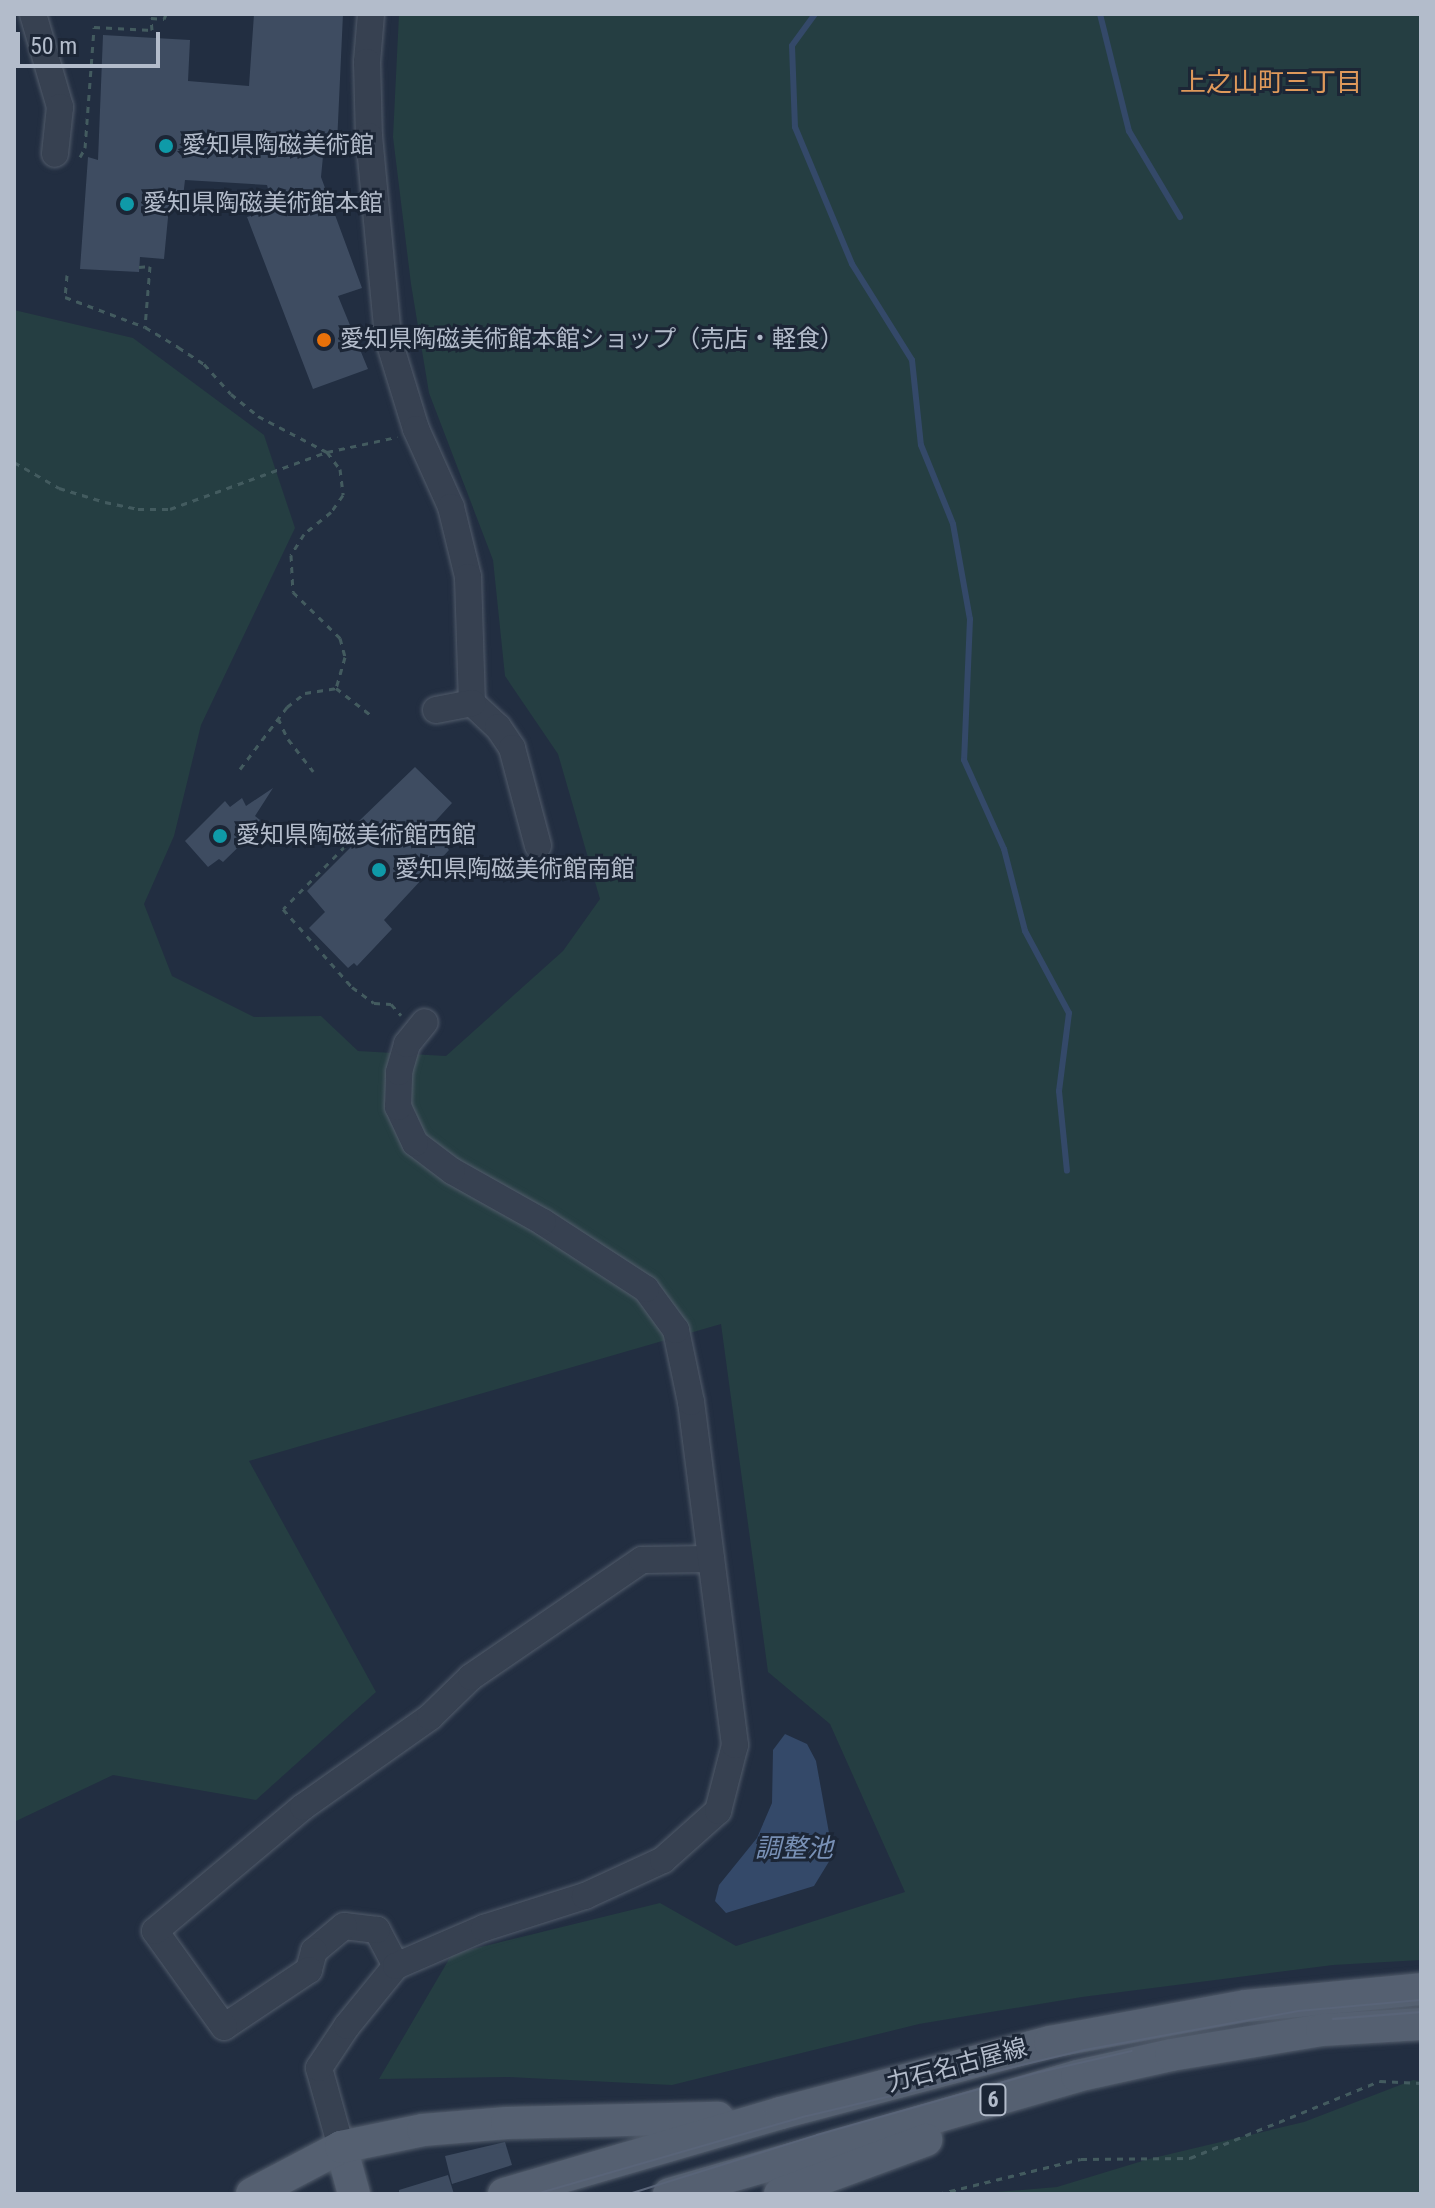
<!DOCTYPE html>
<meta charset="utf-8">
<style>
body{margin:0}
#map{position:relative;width:1435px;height:2208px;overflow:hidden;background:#222e41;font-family:"Roboto Condensed","Noto Sans JP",sans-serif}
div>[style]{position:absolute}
.green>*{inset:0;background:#253e42}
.water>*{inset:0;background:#344969}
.stream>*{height:6px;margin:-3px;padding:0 3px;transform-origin:3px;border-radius:3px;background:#344969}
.building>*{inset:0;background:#3e4c61}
.path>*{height:3px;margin-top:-1.5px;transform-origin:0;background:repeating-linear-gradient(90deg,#435b5f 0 6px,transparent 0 12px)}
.roads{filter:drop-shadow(0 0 2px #525c6b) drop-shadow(0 0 2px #525c6b)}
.minor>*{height:26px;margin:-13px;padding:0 13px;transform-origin:13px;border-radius:13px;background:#374151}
.major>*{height:32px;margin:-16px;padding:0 16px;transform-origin:16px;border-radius:16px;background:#556071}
.tram>*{height:2px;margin:-1px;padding:0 1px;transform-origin:1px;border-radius:1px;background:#596478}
.dots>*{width:22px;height:22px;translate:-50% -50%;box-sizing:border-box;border:4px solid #1c2636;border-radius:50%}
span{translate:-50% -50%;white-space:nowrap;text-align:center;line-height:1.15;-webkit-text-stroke:6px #1c2636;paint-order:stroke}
.shield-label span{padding:2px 6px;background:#1c2636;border:2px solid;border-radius:6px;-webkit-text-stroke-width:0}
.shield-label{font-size:22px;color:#b3bccb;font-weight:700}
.poi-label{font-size:24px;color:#b3bccb}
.left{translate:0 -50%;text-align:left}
.street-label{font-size:24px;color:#b3bccb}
.neighbourhood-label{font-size:26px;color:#df995b}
.water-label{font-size:26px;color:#7890b5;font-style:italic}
.frame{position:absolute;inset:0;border:16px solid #b3bccb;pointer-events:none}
.scale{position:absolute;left:16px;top:32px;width:144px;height:36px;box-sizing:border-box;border:4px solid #b3bccb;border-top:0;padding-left:10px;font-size:24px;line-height:28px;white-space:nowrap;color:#b3bccb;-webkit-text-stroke:6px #1c2636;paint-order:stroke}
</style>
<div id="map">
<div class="green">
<div style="clip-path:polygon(399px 14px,1421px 14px,1421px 1960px,1333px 1965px,1082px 1997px,919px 2024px,672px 2085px,508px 2077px,379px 2079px,452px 1954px,660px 1903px,736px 1946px,905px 1892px,830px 1724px,768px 1672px,721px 1324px,249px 1461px,376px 1692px,256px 1800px,113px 1775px,14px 1822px,14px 310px,133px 338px,264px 435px,295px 528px,201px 725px,174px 836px,144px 904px,172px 976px,254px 1017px,321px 1016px,358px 1051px,446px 1056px,563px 951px,600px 899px,558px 754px,505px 676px,493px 560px,429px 393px,411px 284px,393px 137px)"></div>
<div style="clip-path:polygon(1413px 2080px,1421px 2081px,1421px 2194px,972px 2194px,1057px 2187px,1149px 2159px,1304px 2122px)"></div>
</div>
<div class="water">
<div style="clip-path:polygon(785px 1734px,807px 1744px,816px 1761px,833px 1855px,814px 1886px,726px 1913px,715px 1901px,719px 1885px,757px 1838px,772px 1803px,773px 1750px)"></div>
</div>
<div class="stream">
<div style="left:815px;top:14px;width:39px;rotate:126deg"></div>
<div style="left:792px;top:46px;width:81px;rotate:87.9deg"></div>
<div style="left:795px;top:127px;width:148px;rotate:67.4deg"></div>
<div style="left:852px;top:264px;width:113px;rotate:58deg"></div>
<div style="left:912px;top:360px;width:85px;rotate:84deg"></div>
<div style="left:921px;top:445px;width:85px;rotate:67.9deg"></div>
<div style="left:953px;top:524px;width:97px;rotate:79.9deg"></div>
<div style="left:970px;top:619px;width:141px;rotate:92.4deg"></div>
<div style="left:964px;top:760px;width:98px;rotate:65.8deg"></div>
<div style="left:1004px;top:849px;width:85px;rotate:75.6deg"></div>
<div style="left:1025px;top:931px;width:93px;rotate:61.8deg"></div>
<div style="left:1069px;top:1013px;width:79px;rotate:97.3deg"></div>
<div style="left:1059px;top:1091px;width:80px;rotate:84.3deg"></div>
<div style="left:1100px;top:14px;width:121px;rotate:76.1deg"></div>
<div style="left:1129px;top:131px;width:100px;rotate:59.3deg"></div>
</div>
<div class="building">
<div style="clip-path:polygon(254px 14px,343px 14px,337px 144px,324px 146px,321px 177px,362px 288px,338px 296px,368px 369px,313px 389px,247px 217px,273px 209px,267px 185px,185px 180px,183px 197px,170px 197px,164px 259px,140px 257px,139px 272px,80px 269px,88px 157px,98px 160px,103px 35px,190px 40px,188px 81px,249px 86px)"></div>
<div style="clip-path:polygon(415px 767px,452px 803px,430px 827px,449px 850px,384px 920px,392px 929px,357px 966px,354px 963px,348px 968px,309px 928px,325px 912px,307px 891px,367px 831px,359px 821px)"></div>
<div style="clip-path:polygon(273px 788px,255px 816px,260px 820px,251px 830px,255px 831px,223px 862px,219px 859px,208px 867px,185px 841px,225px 801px,230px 807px,242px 798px,246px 806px)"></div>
<div style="clip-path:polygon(505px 2142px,512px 2165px,452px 2184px,445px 2156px)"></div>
<div style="clip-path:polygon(448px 2175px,454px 2194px,399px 2194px,399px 2190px)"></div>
</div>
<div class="path">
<div style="left:80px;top:157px;width:10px;rotate:-61deg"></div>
<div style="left:85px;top:148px;width:121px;rotate:-85.7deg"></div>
<div style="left:94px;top:27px;width:58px;rotate:3deg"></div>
<div style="left:152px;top:30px;width:12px;rotate:-95deg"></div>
<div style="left:151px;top:18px;width:13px;rotate:4deg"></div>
<div style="left:164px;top:19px;width:5px;rotate:-68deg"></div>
<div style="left:139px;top:267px;width:11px;rotate:-5deg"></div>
<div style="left:150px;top:266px;width:61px;rotate:94.7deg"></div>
<div style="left:67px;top:275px;width:22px;rotate:95deg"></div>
<div style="left:65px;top:297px;width:85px;rotate:20.6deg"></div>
<div style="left:145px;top:327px;width:39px;rotate:31deg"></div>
<div style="left:178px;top:347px;width:31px;rotate:33deg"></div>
<div style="left:204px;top:364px;width:40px;rotate:48deg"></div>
<div style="left:231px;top:394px;width:35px;rotate:39deg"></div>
<div style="left:258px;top:416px;width:78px;rotate:27.6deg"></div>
<div style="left:327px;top:452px;width:21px;rotate:53deg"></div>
<div style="left:340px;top:469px;width:26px;rotate:83deg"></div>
<div style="left:343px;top:495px;width:21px;rotate:125deg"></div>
<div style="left:331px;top:512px;width:35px;rotate:141deg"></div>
<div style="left:304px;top:534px;width:25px;rotate:122deg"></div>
<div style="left:291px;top:555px;width:37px;rotate:87deg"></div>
<div style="left:293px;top:592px;width:66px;rotate:44.4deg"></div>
<div style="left:340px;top:638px;width:20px;rotate:75deg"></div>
<div style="left:345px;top:657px;width:32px;rotate:106deg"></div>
<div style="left:336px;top:688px;width:46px;rotate:37.9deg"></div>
<div style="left:14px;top:462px;width:52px;rotate:30deg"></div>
<div style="left:59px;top:488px;width:48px;rotate:16.9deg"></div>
<div style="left:105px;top:502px;width:34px;rotate:12deg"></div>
<div style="left:138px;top:509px;width:32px"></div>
<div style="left:170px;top:509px;width:167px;rotate:-20deg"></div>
<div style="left:327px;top:452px;width:72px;rotate:-12.1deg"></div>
<div style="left:278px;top:718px;width:23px;rotate:65deg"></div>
<div style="left:288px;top:739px;width:41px;rotate:52deg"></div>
<div style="left:240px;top:769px;width:78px;rotate:-52.8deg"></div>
<div style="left:287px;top:707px;width:23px;rotate:-38deg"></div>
<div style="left:305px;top:693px;width:31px;rotate:-9deg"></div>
<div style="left:362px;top:829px;width:112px;rotate:134.6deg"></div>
<div style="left:283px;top:909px;width:104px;rotate:48.5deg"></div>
<div style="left:352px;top:987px;width:27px;rotate:36deg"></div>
<div style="left:374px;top:1003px;width:17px;rotate:3deg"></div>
<div style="left:391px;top:1004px;width:15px;rotate:48deg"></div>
<div style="left:938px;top:2194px;width:147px;rotate:-13.8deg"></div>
<div style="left:1081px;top:2159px;width:109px;rotate:-0.5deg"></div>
<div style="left:1190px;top:2158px;width:205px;rotate:-22.1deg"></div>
<div style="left:1380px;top:2081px;width:41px;rotate:2.8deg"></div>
</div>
<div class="roads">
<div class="minor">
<div style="left:33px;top:14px;width:97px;rotate:73.8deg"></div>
<div style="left:60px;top:107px;width:47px;rotate:96.1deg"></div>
<div style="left:371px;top:14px;width:48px;rotate:94.8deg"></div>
<div style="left:367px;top:62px;width:74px;rotate:88.5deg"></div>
<div style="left:369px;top:136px;width:203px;rotate:84.6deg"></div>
<div style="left:388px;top:338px;width:95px;rotate:72.9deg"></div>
<div style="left:416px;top:429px;width:85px;rotate:65.8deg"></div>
<div style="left:451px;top:507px;width:72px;rotate:76.3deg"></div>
<div style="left:468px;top:577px;width:126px;rotate:88.2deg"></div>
<div style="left:472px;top:703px;width:35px;rotate:43deg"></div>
<div style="left:498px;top:727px;width:25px;rotate:56deg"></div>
<div style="left:512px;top:748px;width:101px;rotate:75.1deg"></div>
<div style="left:436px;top:710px;width:37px;rotate:-11deg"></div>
<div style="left:396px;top:1966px;width:41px;rotate:-117.8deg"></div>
<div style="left:377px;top:1930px;width:33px;rotate:-173deg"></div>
<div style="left:344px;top:1926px;width:39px;rotate:140deg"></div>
<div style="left:314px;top:1951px;width:20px;rotate:105deg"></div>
<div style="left:309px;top:1970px;width:102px;rotate:146.2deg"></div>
<div style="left:224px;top:2027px;width:118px;rotate:-125.7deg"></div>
<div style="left:155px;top:1931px;width:193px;rotate:-40deg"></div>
<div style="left:303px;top:1807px;width:156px;rotate:-35.3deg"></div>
<div style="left:430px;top:1717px;width:57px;rotate:-44.3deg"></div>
<div style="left:471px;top:1677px;width:207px;rotate:-34.4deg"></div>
<div style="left:642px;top:1560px;width:69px;rotate:-0.8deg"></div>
<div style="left:341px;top:2147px;width:82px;rotate:-105.6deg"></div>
<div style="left:319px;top:2068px;width:50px;rotate:-56.3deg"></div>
<div style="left:347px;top:2026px;width:77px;rotate:-50.8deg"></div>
<div style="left:396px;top:1966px;width:96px;rotate:-23.4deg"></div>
<div style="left:484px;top:1928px;width:106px;rotate:-17.6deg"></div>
<div style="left:585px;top:1896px;width:86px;rotate:-24.8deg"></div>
<div style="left:663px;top:1860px;width:74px;rotate:-41.7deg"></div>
<div style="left:718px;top:1811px;width:68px;rotate:-75.6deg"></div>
<div style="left:735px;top:1745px;width:346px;rotate:-97.3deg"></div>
<div style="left:691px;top:1402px;width:74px;rotate:-101.8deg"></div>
<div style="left:676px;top:1330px;width:51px;rotate:-126.2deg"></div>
<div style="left:646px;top:1289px;width:123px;rotate:-147deg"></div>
<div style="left:543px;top:1222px;width:104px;rotate:-150.7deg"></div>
<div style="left:452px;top:1171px;width:46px;rotate:-142.9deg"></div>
<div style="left:415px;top:1143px;width:40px;rotate:-115deg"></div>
<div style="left:398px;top:1107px;width:35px;rotate:-88deg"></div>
<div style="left:399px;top:1072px;width:29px;rotate:-74deg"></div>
<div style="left:407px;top:1044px;width:28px;rotate:-51deg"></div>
</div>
<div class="major">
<div style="left:341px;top:2147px;width:49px;rotate:74.5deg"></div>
<div style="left:252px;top:2194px;width:101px;rotate:-27.8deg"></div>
<div style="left:341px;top:2147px;width:84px;rotate:-11.7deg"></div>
<div style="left:423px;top:2130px;width:84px;rotate:-4.8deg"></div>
<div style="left:507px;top:2123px;width:211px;rotate:-1.4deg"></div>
<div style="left:504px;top:2194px;width:289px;rotate:-16.3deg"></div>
<div style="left:781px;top:2113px;width:278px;rotate:-14.8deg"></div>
<div style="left:1050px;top:2042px;width:199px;rotate:-10.4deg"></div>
<div style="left:1246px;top:2006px;width:176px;rotate:-5.5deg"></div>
<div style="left:669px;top:2194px;width:425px;rotate:-16.1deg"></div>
<div style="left:1077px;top:2076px;width:96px;rotate:-12.6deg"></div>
<div style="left:1171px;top:2055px;width:153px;rotate:-9.4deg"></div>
<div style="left:1322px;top:2030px;width:99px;rotate:-3.5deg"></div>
<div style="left:780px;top:2194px;width:156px;rotate:-20.3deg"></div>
</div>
</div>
<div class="tram">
<div style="left:1333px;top:2019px;width:88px;rotate:-4.5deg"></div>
<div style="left:536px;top:2194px;width:282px;rotate:-16.1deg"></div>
<div style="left:807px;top:2116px;width:285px;rotate:-13.4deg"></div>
<div style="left:1084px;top:2050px;width:218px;rotate:-10.3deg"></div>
<div style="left:1298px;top:2011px;width:123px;rotate:-5.1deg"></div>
<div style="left:629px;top:2194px;width:197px;rotate:-17.4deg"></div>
<div style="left:817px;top:2135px;width:232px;rotate:-15.8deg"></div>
<div style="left:1040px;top:2072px;width:94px;rotate:-12.9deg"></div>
</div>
<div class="dots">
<div style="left:166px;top:146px;background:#0f9aa8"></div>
<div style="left:127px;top:204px;background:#0f9aa8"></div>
<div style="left:324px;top:340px;background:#e8710a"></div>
<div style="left:220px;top:836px;background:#0f9aa8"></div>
<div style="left:379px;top:870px;background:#0f9aa8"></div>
</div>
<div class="shield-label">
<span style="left:993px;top:2100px">6</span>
</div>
<div class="poi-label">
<span class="left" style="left:182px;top:146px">愛知県陶磁美術館</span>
<span class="left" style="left:143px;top:204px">愛知県陶磁美術館本館</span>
<span class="left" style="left:340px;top:340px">愛知県陶磁美術館本館ショップ（売店・軽食）</span>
<span class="left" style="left:236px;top:836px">愛知県陶磁美術館西館</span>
<span class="left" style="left:395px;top:870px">愛知県陶磁美術館南館</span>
</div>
<div class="street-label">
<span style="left:957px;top:2066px;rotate:-15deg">力石名古屋線</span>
</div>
<div class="neighbourhood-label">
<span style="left:1271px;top:83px">上之山町三丁目</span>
</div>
<div class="water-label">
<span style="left:794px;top:1849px">調整池</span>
</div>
<div class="frame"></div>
<div class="scale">50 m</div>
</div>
